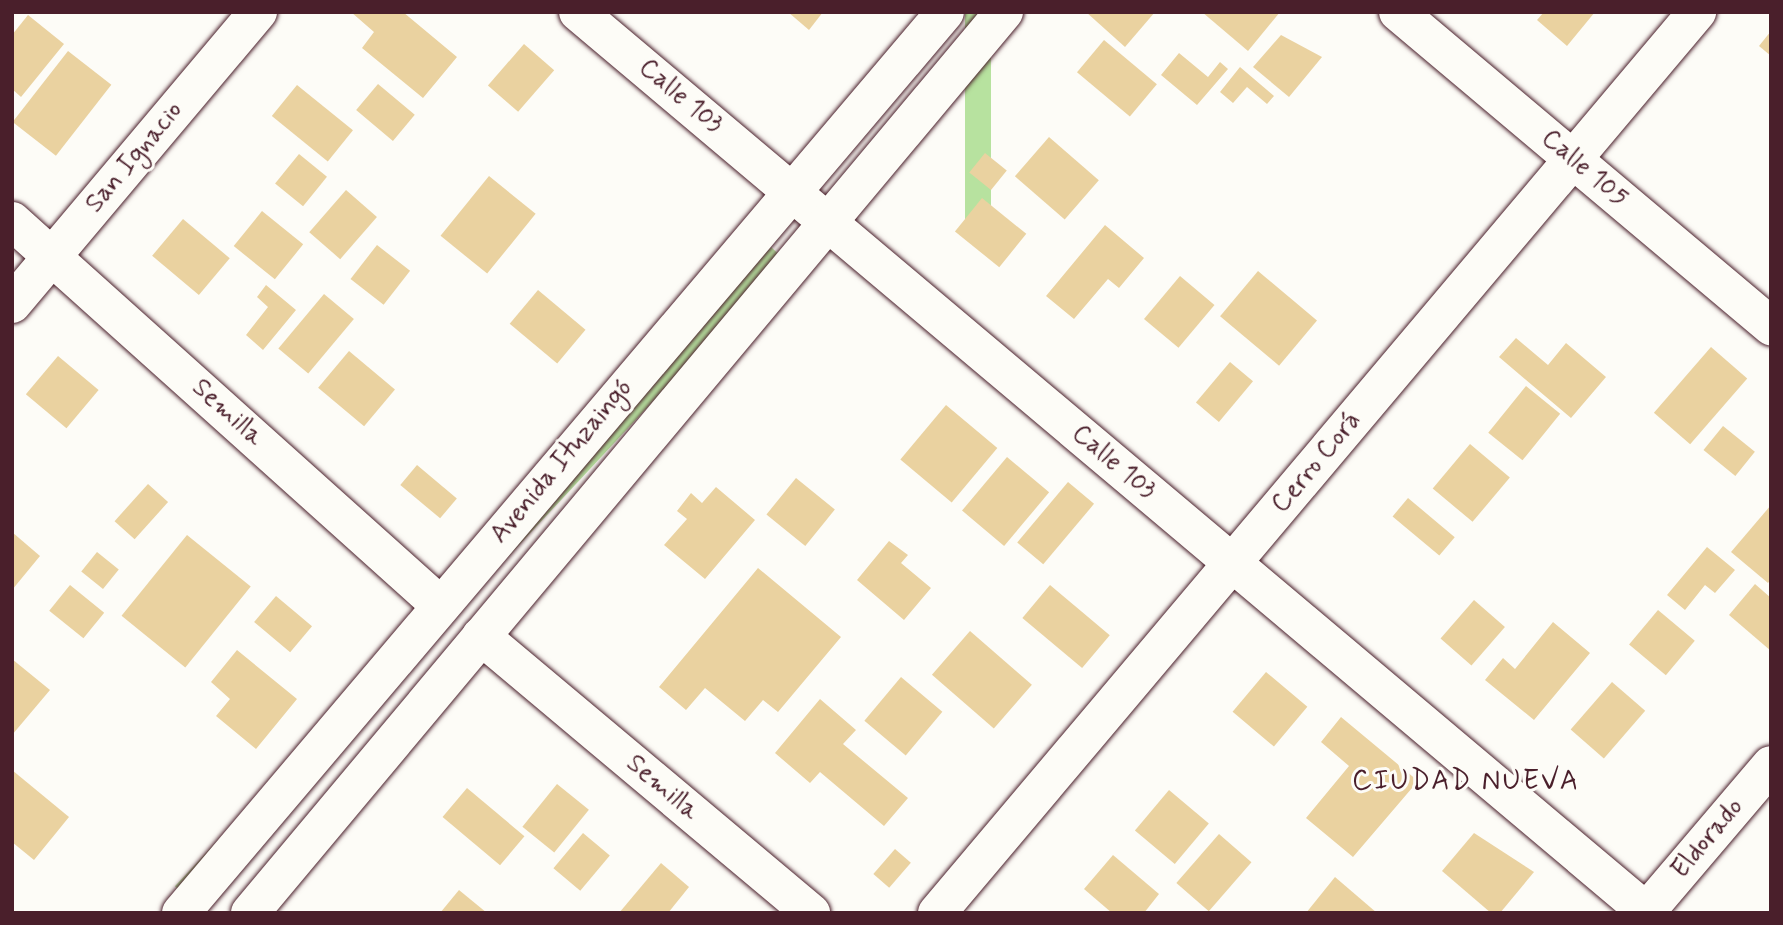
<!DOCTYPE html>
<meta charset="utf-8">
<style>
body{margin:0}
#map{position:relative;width:1783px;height:925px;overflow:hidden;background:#fdfcf7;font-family:Mynerve,sans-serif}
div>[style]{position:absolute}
.green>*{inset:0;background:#b7e29f;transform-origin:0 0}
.building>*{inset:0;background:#ead2a0;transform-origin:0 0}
.roads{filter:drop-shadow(0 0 2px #4a1f2b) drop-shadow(0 0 2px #4a1f2b)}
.street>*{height:38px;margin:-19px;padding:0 19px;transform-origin:19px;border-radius:19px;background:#fdfcf7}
.secondary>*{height:38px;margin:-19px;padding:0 19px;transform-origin:19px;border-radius:19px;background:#fdfcf7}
span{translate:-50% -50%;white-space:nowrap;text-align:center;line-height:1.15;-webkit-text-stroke:6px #fdfcf7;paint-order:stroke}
.street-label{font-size:26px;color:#4a1f2b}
.neighbourhood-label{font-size:28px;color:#4a1f2b;letter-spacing:2px}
.frame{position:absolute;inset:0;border:14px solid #4a1f2b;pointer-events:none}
</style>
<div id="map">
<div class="green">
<div style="left:965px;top:12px;width:26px;height:220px"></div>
<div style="left:771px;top:247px;width:19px;height:874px;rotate:43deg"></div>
</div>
<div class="building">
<div style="clip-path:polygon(351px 12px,403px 12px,457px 57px,423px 98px,362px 48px,374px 32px)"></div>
<div style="clip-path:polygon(788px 12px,823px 12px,809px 30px)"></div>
<div style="clip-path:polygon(1086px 12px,1155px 12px,1125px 47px)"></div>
<div style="clip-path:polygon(1202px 12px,1280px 12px,1248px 51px)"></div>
<div style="clip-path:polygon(1544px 12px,1595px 12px,1567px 46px,1537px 20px)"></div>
<div style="clip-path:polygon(28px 15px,64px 44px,21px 97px,12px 89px,12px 35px)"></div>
<div style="clip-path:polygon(1771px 31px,1771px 56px,1759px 46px)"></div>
<div style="clip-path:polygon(1281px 35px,1322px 57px,1289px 97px,1253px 67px)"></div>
<div style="left:1104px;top:40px;width:69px;height:42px;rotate:40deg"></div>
<div style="left:524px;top:44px;width:40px;height:55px;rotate:41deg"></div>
<div style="left:68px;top:51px;width:55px;height:90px;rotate:38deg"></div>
<div style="clip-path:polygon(1179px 53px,1208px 77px,1220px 62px,1228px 69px,1197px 105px,1161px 75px)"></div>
<div style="clip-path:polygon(1240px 67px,1274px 96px,1267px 104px,1247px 87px,1233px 103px,1220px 92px)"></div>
<div style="left:378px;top:84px;width:48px;height:34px;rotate:40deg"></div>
<div style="left:297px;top:85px;width:72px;height:40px;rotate:39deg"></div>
<div style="left:1049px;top:137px;width:66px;height:52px;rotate:41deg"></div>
<div style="left:985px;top:153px;width:28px;height:25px;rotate:39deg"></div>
<div style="left:299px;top:154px;width:36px;height:38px;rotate:39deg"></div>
<div style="left:489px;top:176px;width:60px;height:77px;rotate:39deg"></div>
<div style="left:346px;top:190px;width:41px;height:56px;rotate:41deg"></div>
<div style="left:982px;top:198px;width:57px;height:43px;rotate:39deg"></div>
<div style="left:262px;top:211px;width:53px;height:45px;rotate:39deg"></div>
<div style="left:183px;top:219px;width:61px;height:48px;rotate:40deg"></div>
<div style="clip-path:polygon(1105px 225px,1144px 258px,1119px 288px,1108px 279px,1074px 319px,1046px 296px)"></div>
<div style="left:377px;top:245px;width:42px;height:43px;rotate:38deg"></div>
<div style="left:1258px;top:271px;width:77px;height:59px;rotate:40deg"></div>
<div style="left:1180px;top:276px;width:45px;height:56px;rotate:40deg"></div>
<div style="clip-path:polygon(266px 285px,296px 310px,263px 350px,246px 335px,268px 307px,257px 297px)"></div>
<div style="left:538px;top:290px;width:62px;height:44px;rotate:40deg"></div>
<div style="left:324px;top:294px;width:39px;height:71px;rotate:40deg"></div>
<div style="clip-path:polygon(1516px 338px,1548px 365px,1566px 343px,1606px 377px,1571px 418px,1499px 357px)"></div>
<div style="left:1711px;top:347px;width:48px;height:87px;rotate:41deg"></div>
<div style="left:349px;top:351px;width:60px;height:48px;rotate:40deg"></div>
<div style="left:58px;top:356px;width:53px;height:50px;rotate:40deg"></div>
<div style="left:1230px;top:362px;width:30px;height:53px;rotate:40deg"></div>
<div style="left:1526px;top:386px;width:44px;height:60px;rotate:39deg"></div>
<div style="left:946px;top:405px;width:67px;height:71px;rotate:40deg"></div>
<div style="left:1723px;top:426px;width:41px;height:31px;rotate:39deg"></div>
<div style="left:1470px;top:444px;width:52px;height:58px;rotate:40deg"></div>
<div style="left:1007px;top:457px;width:55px;height:70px;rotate:40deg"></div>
<div style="left:417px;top:465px;width:52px;height:26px;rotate:40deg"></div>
<div style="left:796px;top:478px;width:50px;height:47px;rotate:39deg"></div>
<div style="left:1068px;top:482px;width:34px;height:79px;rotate:40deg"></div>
<div style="left:148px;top:484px;width:27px;height:50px;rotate:42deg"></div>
<div style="clip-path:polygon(716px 487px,755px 520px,705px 579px,664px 545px,687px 519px,677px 511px,691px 493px,702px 503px)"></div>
<div style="left:1408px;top:498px;width:61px;height:24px;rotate:40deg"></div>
<div style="clip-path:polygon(1771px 505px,1771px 579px,1768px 583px,1731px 552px)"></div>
<div style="clip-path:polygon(12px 532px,40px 556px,12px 590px)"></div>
<div style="left:187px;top:535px;width:82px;height:104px;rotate:39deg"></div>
<div style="clip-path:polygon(889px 541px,908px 555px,901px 563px,931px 588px,904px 620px,857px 580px)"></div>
<div style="clip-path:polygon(1707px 547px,1735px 570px,1715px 593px,1705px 585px,1685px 610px,1667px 595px)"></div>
<div style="left:97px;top:552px;width:28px;height:25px;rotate:39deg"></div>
<div style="clip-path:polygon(758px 568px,841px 637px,778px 712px,763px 700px,745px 721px,705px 688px,686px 710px,659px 687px)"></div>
<div style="clip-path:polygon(1755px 584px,1771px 598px,1771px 651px,1729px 615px)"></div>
<div style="left:70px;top:585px;width:44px;height:33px;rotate:39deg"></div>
<div style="left:1050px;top:585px;width:78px;height:43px;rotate:40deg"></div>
<div style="left:276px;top:596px;width:47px;height:34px;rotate:40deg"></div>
<div style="left:1474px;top:600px;width:41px;height:51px;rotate:41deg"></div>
<div style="left:1658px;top:610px;width:48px;height:45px;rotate:40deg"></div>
<div style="clip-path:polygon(1553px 622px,1590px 653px,1534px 720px,1485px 680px,1503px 658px,1515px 669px)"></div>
<div style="left:970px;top:631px;width:82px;height:58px;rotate:41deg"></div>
<div style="clip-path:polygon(237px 650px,297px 699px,256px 749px,216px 716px,230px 699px,211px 682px)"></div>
<div style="clip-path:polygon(12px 659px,50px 690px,12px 735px)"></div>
<div style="left:1266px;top:672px;width:54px;height:52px;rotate:40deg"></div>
<div style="left:901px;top:677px;width:54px;height:57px;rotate:40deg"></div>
<div style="left:1612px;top:682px;width:44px;height:63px;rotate:41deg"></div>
<div style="clip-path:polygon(820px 699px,856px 730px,843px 744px,908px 798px,884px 826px,820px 772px,810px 783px,775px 753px)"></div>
<div style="clip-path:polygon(1341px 717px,1418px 781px,1353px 857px,1306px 818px,1349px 766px,1321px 742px)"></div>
<div style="clip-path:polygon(12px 770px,69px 817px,34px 860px,12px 842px)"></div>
<div style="left:557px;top:784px;width:41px;height:55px;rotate:39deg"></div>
<div style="left:467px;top:788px;width:75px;height:38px;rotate:40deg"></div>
<div style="left:1169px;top:790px;width:52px;height:53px;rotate:40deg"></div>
<div style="left:583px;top:833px;width:35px;height:46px;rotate:40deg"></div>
<div style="clip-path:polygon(1474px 833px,1534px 872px,1500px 913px,1491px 913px,1442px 871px)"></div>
<div style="left:1219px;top:834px;width:43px;height:65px;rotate:41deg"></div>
<div style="left:895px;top:849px;width:21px;height:33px;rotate:41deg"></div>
<div style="clip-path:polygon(1113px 855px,1159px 894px,1144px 913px,1112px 913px,1084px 889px)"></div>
<div style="clip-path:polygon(661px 863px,689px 887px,668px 913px,619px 913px)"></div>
<div style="clip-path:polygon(1335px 877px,1377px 913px,1306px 913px)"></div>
<div style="clip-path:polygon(459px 890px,487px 913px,440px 913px)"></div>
</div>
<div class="roads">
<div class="street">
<div style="left:578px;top:12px;width:1399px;rotate:40.1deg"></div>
<div style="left:1398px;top:12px;width:488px;rotate:40.1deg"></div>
<div style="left:12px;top:221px;width:576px;rotate:41.91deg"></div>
<div style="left:12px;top:304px;width:382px;rotate:-49.9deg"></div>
<div style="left:481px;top:636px;width:431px;rotate:40deg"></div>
<div style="left:937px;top:913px;width:1179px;rotate:-49.85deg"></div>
<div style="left:1645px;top:913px;width:194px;rotate:-49.6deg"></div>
</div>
<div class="secondary">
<div style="left:181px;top:913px;width:1181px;rotate:-49.7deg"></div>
<div style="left:250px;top:913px;width:1175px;rotate:-50.08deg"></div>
</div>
</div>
<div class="street-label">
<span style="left:680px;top:97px;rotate:40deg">Calle 103</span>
<span style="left:135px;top:158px;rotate:-50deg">San Ignacio</span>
<span style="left:1584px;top:169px;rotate:40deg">Calle 105</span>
<span style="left:227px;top:413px;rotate:42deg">Semilla</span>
<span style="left:562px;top:462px;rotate:-50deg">Avenida Ituzaingó</span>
<span style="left:1113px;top:463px;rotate:40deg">Calle 103</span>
<span style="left:1317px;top:463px;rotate:-50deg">Cerro Corá</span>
<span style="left:662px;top:788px;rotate:40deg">Semilla</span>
<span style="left:1708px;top:839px;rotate:-50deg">Eldorado</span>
</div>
<div class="neighbourhood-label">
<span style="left:1466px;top:782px">CIUDAD NUEVA</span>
</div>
<div class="frame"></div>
</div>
